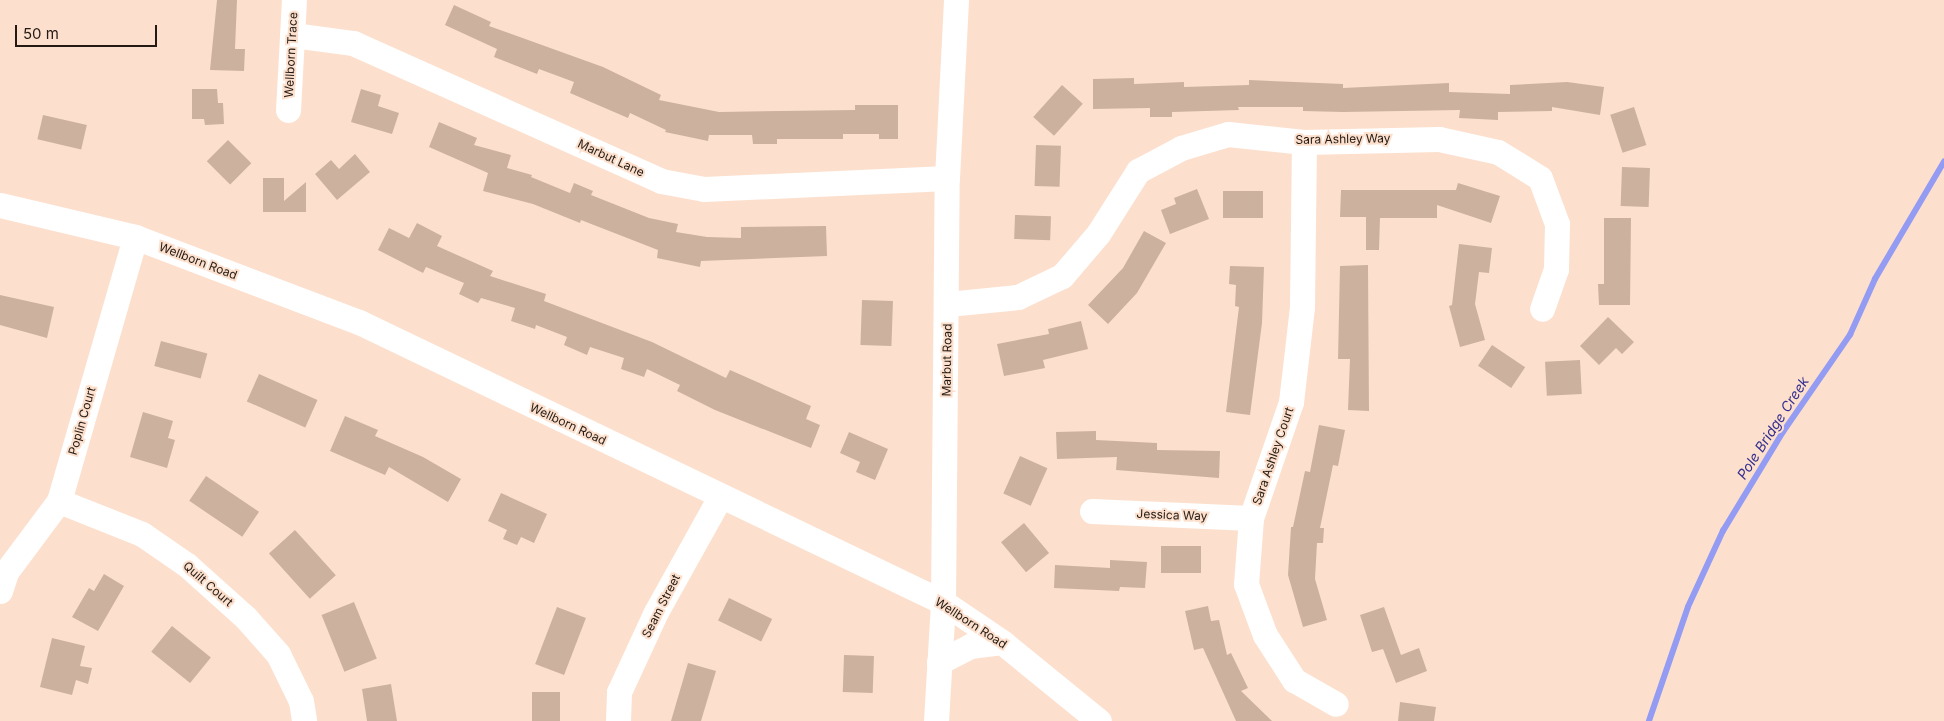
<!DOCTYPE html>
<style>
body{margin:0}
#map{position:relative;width:1944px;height:721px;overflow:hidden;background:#fce0cd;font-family:Inter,sans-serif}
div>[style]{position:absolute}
.stream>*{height:5.5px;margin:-2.75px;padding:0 2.75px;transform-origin:2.75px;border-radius:2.75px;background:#939bf3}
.building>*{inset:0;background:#ccb19f;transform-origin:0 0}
.minor>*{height:25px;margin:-12.5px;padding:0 12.5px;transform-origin:12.5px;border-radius:12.5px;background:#fff}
span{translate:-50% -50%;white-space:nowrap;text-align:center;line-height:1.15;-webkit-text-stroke:4px #fce0cd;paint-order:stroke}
.street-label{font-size:12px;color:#241a13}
.water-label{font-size:14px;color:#342e91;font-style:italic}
.scale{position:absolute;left:15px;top:25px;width:142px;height:22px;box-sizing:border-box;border:2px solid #241a13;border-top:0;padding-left:6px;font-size:15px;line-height:18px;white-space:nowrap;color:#241a13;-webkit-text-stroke:4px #fce0cd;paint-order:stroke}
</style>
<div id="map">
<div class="stream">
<div style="left:1649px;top:721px;width:120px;rotate:-71.1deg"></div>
<div style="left:1688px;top:607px;width:84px;rotate:-65.3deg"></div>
<div style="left:1723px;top:531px;width:116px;rotate:-58.8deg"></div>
<div style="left:1783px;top:432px;width:118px;rotate:-55.4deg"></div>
<div style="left:1850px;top:335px;width:61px;rotate:-65.9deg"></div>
<div style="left:1875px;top:279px;width:136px;rotate:-59.5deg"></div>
</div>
<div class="building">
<div style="clip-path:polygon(217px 0,237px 0,235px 49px,245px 49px,244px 71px,210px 70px)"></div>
<div style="clip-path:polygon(454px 5px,491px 22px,489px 26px,603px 67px,661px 95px,659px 100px,719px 112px,855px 110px,855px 105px,898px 105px,898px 139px,879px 139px,879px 134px,843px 134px,843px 139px,777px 139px,777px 144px,753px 144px,752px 135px,709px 135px,708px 141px,665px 132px,666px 130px,630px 113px,628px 118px,570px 93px,574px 82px,539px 69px,537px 74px,494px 57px,497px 49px,445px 25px)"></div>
<div style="clip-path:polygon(1134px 78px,1134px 84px,1184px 82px,1184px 87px,1249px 85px,1249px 80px,1343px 84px,1343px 88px,1449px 83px,1449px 92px,1510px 94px,1510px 85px,1567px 82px,1604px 87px,1600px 115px,1552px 107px,1552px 111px,1498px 112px,1498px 120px,1459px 118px,1460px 110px,1343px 112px,1303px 111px,1303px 107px,1238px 107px,1239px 110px,1172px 112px,1172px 117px,1150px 117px,1150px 108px,1093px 109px,1093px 79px)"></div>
<div style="left:1062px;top:85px;width:28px;height:43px;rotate:42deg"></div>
<div style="clip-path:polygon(192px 89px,217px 89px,218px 103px,223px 103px,224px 124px,205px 125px,204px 119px,192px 119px)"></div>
<div style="clip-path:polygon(361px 89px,381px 95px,378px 106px,399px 113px,392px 134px,351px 122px)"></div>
<div style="left:1634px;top:107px;width:40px;height:25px;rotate:72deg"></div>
<div style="left:43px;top:115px;width:45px;height:25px;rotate:13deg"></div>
<div style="clip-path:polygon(439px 122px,477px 138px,474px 145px,511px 155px,507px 168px,532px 175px,531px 177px,570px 193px,574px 183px,593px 191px,591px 195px,649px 218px,678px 224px,676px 232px,707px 237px,741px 238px,741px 227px,826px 226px,827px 256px,701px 261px,700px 267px,657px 258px,658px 250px,581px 220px,580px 223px,533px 204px,483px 191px,488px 173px,429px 147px)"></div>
<div style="left:228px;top:140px;width:33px;height:30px;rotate:45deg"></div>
<div style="left:1036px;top:145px;width:25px;height:41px;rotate:2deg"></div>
<div style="clip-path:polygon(355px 154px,370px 172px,337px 200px,315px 174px,331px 160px,339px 169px)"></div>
<div style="left:1622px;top:167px;width:28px;height:39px;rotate:2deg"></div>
<div style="clip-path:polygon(263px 178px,284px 178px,284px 201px,306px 182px,306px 212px,263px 212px)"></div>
<div style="clip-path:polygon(1458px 183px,1500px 196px,1491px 223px,1437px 205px,1437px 218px,1380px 218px,1379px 250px,1366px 250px,1366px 217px,1340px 217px,1341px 190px,1456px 190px)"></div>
<div style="clip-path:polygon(1197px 189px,1209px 219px,1170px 234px,1161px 210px,1176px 204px,1174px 198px)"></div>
<div style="left:1223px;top:191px;width:40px;height:27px"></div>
<div style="left:1015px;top:215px;width:36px;height:24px;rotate:2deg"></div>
<div style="clip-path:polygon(1604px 218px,1631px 218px,1630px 305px,1599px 305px,1598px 284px,1604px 284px)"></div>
<div style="clip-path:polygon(417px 223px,442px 236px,437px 246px,493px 271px,490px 276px,546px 294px,544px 301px,652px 342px,726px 378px,730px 370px,811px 406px,806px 419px,820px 425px,811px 448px,715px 410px,677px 391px,680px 385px,647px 369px,644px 377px,621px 369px,624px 358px,590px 347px,587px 355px,564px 345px,567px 337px,536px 325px,535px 329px,511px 321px,515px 308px,481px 298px,478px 303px,459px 294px,464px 283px,426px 267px,423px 273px,378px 250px,389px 228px,409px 238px)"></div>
<div style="clip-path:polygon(1144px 231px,1166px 243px,1137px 293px,1108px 324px,1088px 305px,1123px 268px)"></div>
<div style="clip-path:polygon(1459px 244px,1492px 248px,1489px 273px,1479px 272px,1475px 304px,1485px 340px,1460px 347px,1449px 306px,1452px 305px)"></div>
<div style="clip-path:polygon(1368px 265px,1369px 411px,1348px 410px,1350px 359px,1338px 359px,1340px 266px)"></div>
<div style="clip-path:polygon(1230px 266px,1264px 267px,1262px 323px,1250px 415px,1226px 412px,1239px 307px,1235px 306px,1236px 285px,1229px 284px)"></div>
<div style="clip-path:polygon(0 295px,54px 307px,47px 338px,0 325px)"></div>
<div style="left:862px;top:300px;width:31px;height:45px;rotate:2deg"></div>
<div style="clip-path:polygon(1608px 317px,1634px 342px,1622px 354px,1616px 348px,1599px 365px,1580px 346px)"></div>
<div style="clip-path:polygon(1081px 321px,1088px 349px,1043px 360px,1045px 368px,1004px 376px,997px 344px,1049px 334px,1048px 329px)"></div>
<div style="left:161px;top:341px;width:48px;height:26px;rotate:15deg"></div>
<div style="left:1492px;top:345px;width:40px;height:25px;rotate:34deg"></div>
<div style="left:1580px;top:360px;width:34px;height:35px;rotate:87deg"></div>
<div style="left:259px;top:374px;width:64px;height:30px;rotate:24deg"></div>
<div style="clip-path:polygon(143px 412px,173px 421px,168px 438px,175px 440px,167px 468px,130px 457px)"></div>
<div style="clip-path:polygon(345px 416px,378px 430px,375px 436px,423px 457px,461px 479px,448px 502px,389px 467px,385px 475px,330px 451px)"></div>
<div style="clip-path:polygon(1319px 425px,1345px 430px,1338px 466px,1333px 465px,1320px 528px,1324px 528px,1323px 543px,1317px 543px,1315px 579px,1327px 620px,1303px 627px,1288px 575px,1291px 527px,1293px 527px,1305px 471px,1310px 472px)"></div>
<div style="clip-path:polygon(1096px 431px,1096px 440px,1157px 443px,1157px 450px,1220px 451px,1219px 478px,1116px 470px,1117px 457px,1057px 459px,1056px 432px)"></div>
<div style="clip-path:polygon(849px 432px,888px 449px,875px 480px,856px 472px,860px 462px,840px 453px)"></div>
<div style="left:1020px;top:456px;width:30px;height:41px;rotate:24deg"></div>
<div style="left:206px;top:476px;width:64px;height:30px;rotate:34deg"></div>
<div style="clip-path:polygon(501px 493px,547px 514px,534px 543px,521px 537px,517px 545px,503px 539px,507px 530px,488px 521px)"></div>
<div style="left:1024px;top:523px;width:39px;height:30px;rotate:50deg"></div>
<div style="left:295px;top:530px;width:61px;height:35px;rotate:48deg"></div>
<div style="left:1161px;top:546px;width:40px;height:27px"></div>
<div style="clip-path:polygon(1110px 560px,1147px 562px,1145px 588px,1120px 587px,1119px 591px,1054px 588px,1055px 565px,1110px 568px)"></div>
<div style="clip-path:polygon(104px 574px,124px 586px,98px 631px,72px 617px,89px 588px,94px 591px)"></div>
<div style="left:729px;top:598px;width:48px;height:25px;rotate:26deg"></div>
<div style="left:354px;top:602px;width:61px;height:35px;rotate:68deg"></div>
<div style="clip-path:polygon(1208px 606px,1211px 621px,1219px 620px,1227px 655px,1231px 653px,1248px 688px,1241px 691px,1272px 721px,1236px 721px,1203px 648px,1194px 650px,1185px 611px)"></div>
<div style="left:557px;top:607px;width:31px;height:61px;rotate:21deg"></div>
<div style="clip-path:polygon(1384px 607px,1401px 655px,1419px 648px,1427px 671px,1396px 683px,1383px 649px,1372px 652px,1360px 615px)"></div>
<div style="left:172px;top:626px;width:50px;height:33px;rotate:39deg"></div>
<div style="clip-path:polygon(52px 638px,85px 646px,80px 666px,92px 668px,88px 684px,76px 680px,72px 695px,40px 687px)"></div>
<div style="left:844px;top:655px;width:30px;height:37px;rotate:2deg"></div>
<div style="clip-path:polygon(688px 663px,716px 671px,701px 721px,671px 721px)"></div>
<div style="clip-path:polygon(391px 684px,397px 721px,367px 721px,362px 689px)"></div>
<div style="left:532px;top:692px;width:28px;height:29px"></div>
<div style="clip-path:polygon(1400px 702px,1436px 707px,1434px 721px,1398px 721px)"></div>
</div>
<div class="minor">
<div style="left:293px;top:35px;width:61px;rotate:7.6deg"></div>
<div style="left:353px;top:43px;width:338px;rotate:24.1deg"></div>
<div style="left:661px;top:181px;width:44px;rotate:10.5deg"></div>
<div style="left:704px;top:189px;width:243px;rotate:-2.6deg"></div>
<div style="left:288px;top:110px;width:110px;rotate:-86.9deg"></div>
<div style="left:1304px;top:142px;width:165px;rotate:90.7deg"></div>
<div style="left:1302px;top:307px;width:96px;rotate:96.6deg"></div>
<div style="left:1291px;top:402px;width:123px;rotate:109deg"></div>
<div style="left:1251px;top:518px;width:66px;rotate:94.3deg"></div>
<div style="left:1246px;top:584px;width:54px;rotate:69.6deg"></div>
<div style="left:1265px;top:635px;width:54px;rotate:57.2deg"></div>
<div style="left:1294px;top:680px;width:48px;rotate:29.7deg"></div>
<div style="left:0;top:205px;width:139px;rotate:13.3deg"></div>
<div style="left:135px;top:237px;width:240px;rotate:20.8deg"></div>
<div style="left:359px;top:322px;width:648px;rotate:25.62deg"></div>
<div style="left:943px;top:602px;width:71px;rotate:34.1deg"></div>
<div style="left:1002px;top:642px;width:125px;rotate:39.2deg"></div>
<div style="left:948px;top:304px;width:70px;rotate:-5.7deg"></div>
<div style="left:1018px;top:297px;width:49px;rotate:-25.5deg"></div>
<div style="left:1062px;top:276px;width:55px;rotate:-49.4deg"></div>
<div style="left:1098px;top:234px;width:75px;rotate:-57.6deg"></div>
<div style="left:1138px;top:171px;width:49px;rotate:-28.1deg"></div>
<div style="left:1181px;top:148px;width:49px;rotate:-16.6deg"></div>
<div style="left:1228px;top:134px;width:76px;rotate:6deg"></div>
<div style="left:1304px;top:142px;width:135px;rotate:-1.3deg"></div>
<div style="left:1439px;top:139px;width:60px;rotate:12.4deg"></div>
<div style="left:1498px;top:152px;width:49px;rotate:31.8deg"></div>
<div style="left:1540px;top:178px;width:49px;rotate:69.7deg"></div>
<div style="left:1557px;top:224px;width:45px;rotate:91.3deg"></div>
<div style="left:1556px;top:269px;width:42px;rotate:109.3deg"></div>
<div style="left:59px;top:501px;width:89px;rotate:21.7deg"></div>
<div style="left:142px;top:534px;width:55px;rotate:34.6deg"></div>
<div style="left:187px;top:565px;width:79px;rotate:41.9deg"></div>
<div style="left:246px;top:618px;width:48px;rotate:48.4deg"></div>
<div style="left:278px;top:654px;width:52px;rotate:63.9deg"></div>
<div style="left:301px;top:701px;width:20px;rotate:81deg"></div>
<div style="left:1092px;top:511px;width:159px;rotate:2.5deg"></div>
<div style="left:0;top:591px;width:20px;rotate:-72deg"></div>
<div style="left:6px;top:572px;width:89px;rotate:-53.3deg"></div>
<div style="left:59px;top:501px;width:275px;rotate:-73.9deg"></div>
<div style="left:939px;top:662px;width:35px;rotate:-27deg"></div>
<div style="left:970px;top:646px;width:32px;rotate:-7deg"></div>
<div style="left:618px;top:721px;width:29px;rotate:-88deg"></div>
<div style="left:619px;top:692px;width:88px;rotate:-65.2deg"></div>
<div style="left:656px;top:612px;width:132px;rotate:-60.9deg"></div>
<div style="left:936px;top:721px;width:119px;rotate:-86.6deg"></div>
<div style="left:943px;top:602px;width:424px;rotate:-89.5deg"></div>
<div style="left:947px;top:178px;width:178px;rotate:-87.1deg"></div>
</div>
<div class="street-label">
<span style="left:291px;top:55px;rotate:-87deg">Wellborn Trace</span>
<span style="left:1343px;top:139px;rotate:-1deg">Sara Ashley Way</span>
<span style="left:611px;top:158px;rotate:25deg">Marbut Lane</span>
<span style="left:198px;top:261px;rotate:21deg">Wellborn Road</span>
<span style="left:947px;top:360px;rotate:-89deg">Marbut Road</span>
<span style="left:82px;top:421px;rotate:-74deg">Poplin Court</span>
<span style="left:568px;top:424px;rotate:25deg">Wellborn Road</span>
<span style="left:1273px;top:456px;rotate:-71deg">Sara Ashley Court</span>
<span style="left:1172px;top:515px;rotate:2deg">Jessica Way</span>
<span style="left:208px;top:584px;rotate:41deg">Quilt Court</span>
<span style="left:661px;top:606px;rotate:-63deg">Seam Street</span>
<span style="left:971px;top:623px;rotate:33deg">Wellborn Road</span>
</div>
<div class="water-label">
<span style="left:1773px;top:428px;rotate:-57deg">Pole Bridge Creek</span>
</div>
<div class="scale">50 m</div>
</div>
